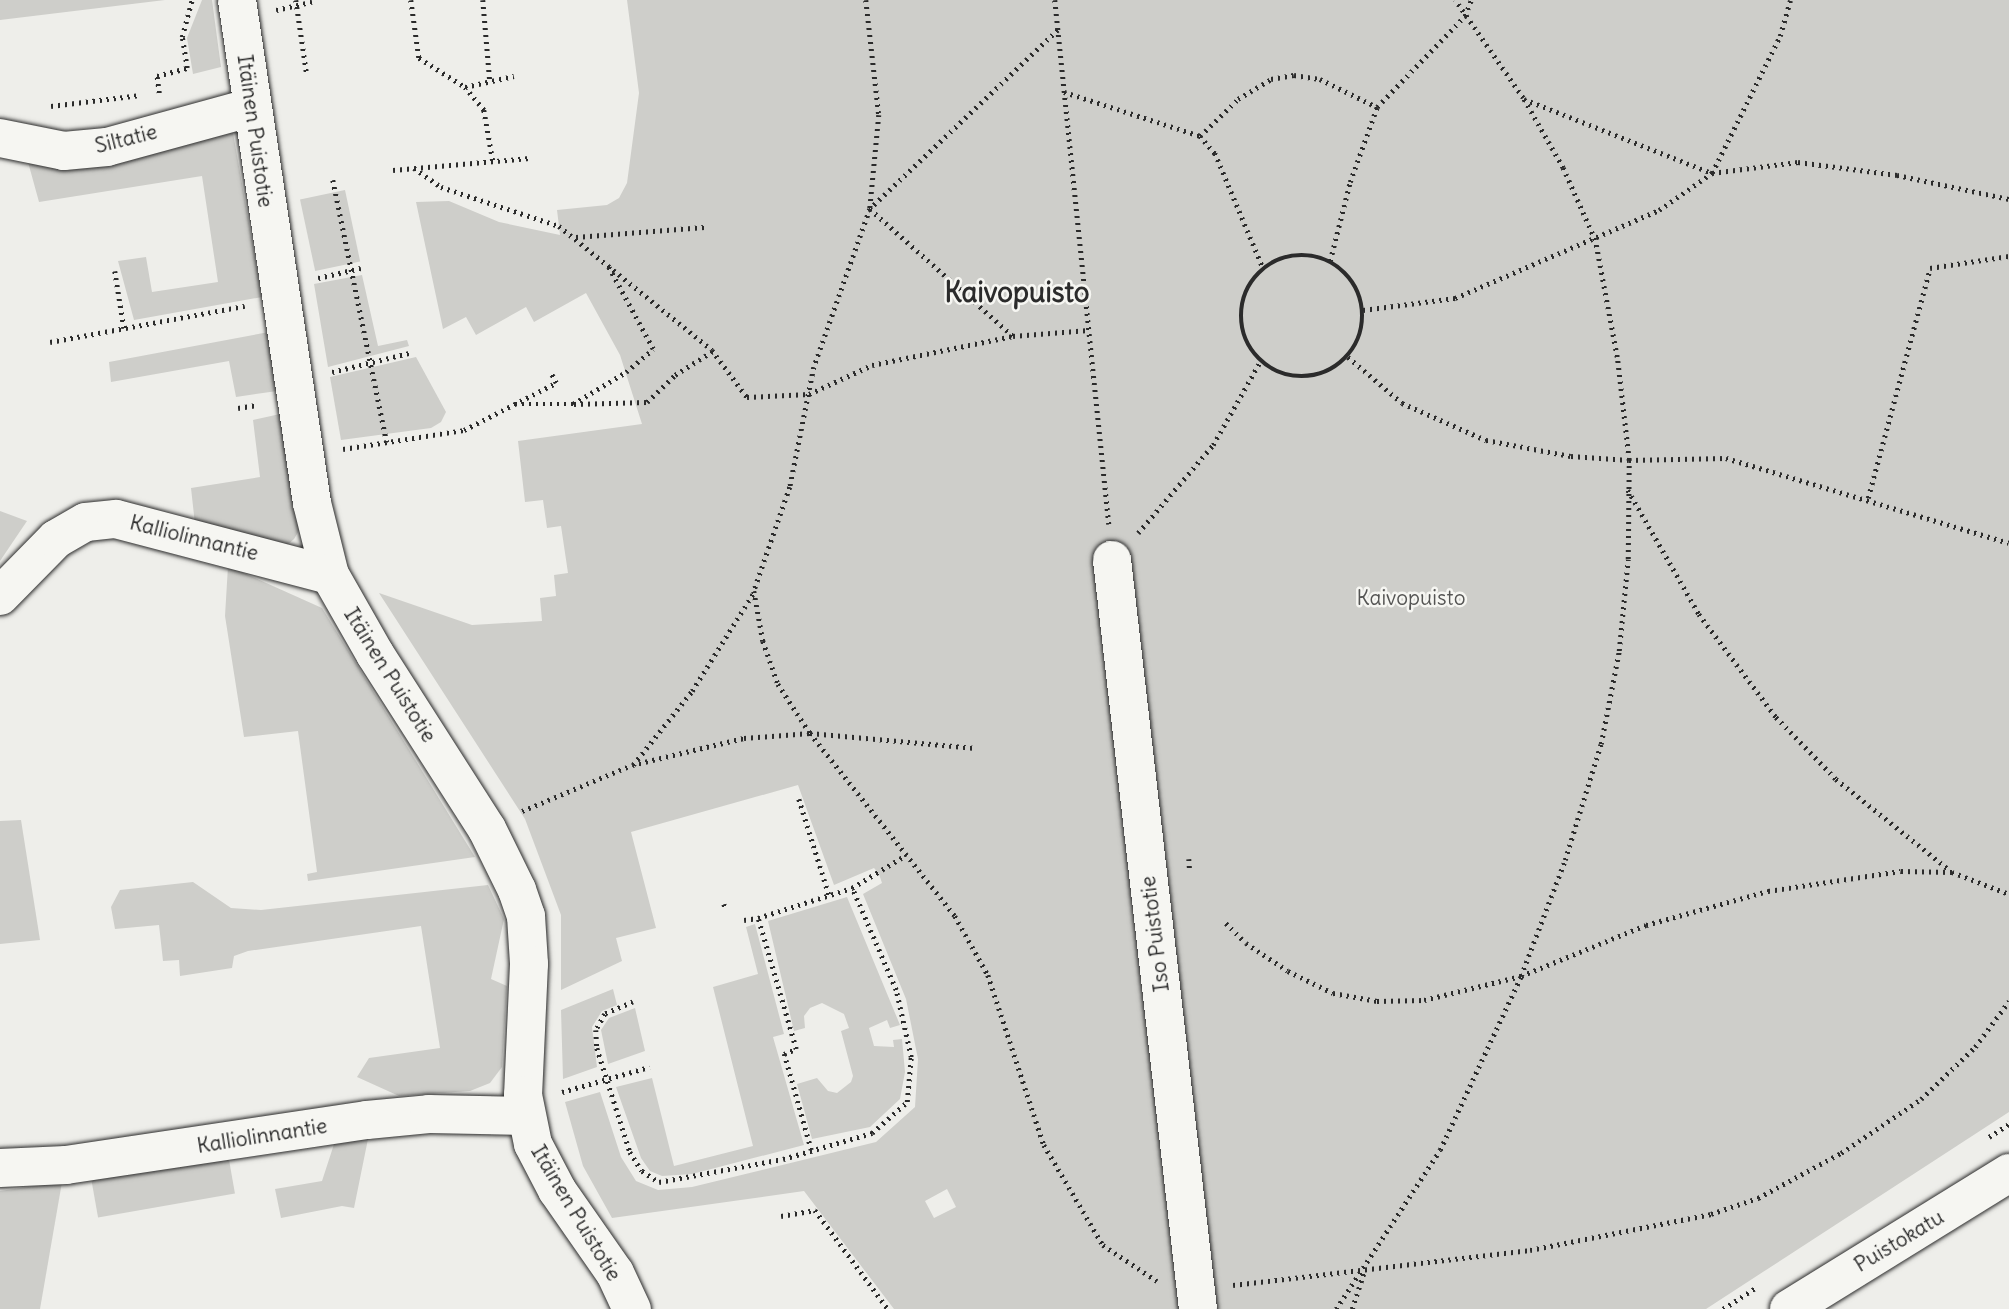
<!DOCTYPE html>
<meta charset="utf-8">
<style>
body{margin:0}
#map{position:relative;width:2009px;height:1309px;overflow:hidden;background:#eeeeea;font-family:Delius,sans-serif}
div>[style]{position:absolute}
.green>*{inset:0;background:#cececa;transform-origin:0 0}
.path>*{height:4.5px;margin-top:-2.25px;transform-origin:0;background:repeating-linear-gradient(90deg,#2b2b2b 0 2px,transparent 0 7px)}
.path>.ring{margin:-2.25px;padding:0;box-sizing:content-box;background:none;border:4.5px solid #2b2b2b;border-radius:50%}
.roads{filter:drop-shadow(0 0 2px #2b2b2b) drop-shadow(0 0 2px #2b2b2b)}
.street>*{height:38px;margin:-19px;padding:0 19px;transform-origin:19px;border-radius:19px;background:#f6f6f2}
.secondary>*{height:38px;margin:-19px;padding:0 19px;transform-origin:19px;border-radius:19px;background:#f6f6f2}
span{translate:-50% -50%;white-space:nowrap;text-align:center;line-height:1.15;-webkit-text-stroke:5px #f6f6f2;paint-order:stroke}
.street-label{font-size:21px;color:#2b2b2b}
.park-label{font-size:21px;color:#545453}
.district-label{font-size:28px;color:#2b2b2b;font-weight:700}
</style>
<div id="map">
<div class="green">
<div style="clip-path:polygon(0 0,165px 0,0 20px)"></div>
<div style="clip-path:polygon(202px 0,212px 0,221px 67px,193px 74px,187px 38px)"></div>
<div style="clip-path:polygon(evenodd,627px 0,2009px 0,2009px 1112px,1706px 1309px,894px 1309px,804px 1191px,612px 1218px,583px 1166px,565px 1102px,600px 1092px,621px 1157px,636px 1181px,658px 1190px,692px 1187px,876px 1142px,915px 1107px,918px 1059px,906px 999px,863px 894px,882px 883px,879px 874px,874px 868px,834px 885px,798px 785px,631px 832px,656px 928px,616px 938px,622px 961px,561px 990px,561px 915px,525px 819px,379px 593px,472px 625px,542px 621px,540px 598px,556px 596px,554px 575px,568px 573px,561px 526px,547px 528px,543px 500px,525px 502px,518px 441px,642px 424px,620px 355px,586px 293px,534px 322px,526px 307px,476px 335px,466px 317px,443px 329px,416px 202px,449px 201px,499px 222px,560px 235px,557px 210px,607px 205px,619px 198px,627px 183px,639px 93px,627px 0,947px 1189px,956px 1207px,934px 1218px,925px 1201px,947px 1189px)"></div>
<div style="clip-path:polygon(232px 127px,262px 297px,134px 320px,118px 261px,146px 257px,152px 292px,218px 282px,202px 176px,39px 202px,28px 162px)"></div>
<div style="left:345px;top:190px;width:73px;height:46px;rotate:78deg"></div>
<div style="clip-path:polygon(362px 275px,378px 346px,407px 340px,409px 346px,328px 367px,314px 284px)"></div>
<div style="clip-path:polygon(269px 332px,277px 391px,236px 397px,229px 361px,111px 382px,109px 362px)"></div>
<div style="clip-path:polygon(416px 357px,446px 412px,441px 422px,431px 428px,341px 440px,330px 377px)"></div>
<div style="clip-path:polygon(280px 414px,300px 529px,294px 539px,286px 546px,195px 524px,191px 488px,260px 477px,253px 420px)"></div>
<div style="clip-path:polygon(0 511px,27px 521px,0 561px)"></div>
<div style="clip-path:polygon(228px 566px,322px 608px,475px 857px,308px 881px,307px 874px,317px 872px,298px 731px,244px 737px,225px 616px)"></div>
<div style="clip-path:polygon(21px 820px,40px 940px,0 944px,0 821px)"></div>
<div style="clip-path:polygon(193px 882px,231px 908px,261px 910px,488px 885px,504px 919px,491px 979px,507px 986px,502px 1067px,490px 1083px,470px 1091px,399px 1096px,357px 1077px,369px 1058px,440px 1048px,421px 926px,248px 951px,234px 956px,232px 968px,180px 976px,179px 960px,163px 961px,159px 925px,115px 929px,111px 907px,120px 890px)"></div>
<div style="clip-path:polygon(847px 897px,900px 1025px,890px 1028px,887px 1020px,869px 1028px,874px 1046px,894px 1047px,893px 1040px,902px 1039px,905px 1072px,900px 1099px,870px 1127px,812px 1139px,797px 1084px,817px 1078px,828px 1091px,837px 1093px,851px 1082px,853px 1076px,841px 1031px,849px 1028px,844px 1014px,822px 1003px,810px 1008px,804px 1016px,805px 1028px,794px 1031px,768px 921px)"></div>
<div style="clip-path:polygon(755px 924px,784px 1034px,773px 1037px,804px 1145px,692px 1174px,662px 1176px,650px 1171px,641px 1158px,616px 1087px,652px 1078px,674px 1166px,753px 1146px,713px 987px,758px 974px,746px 927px)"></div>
<div style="clip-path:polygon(613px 989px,617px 1005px,602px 1011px,592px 1027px,597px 1067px,563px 1079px,561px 1010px)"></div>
<div style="clip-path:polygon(635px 1008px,645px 1051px,608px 1064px,601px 1030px,609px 1018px)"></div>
<div style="clip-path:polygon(369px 1134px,354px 1208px,342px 1206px,281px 1218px,275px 1189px,322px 1181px,336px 1138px)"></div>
<div style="left:228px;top:1154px;width:40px;height:139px;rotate:80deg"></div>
<div style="clip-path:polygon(62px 1182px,40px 1309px,0 1309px,0 1191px)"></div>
</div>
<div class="path">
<div style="left:296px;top:0;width:76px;rotate:81.7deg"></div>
<div style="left:411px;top:0;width:59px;rotate:82.1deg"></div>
<div style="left:419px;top:58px;width:54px;rotate:32.2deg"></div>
<div style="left:465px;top:87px;width:30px;rotate:50deg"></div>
<div style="left:484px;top:110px;width:52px;rotate:80deg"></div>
<div style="left:483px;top:0;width:82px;rotate:85.1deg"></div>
<div style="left:866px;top:0;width:116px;rotate:83.6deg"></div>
<div style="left:879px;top:115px;width:94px;rotate:95.5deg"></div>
<div style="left:870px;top:209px;width:168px;rotate:109.5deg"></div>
<div style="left:814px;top:367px;width:122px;rotate:101.3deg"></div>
<div style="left:790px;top:487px;width:110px;rotate:109.1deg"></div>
<div style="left:754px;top:591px;width:51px;rotate:79.8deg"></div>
<div style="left:763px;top:641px;width:46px;rotate:70.8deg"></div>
<div style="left:778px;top:684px;width:59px;rotate:56.9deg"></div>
<div style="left:810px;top:733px;width:233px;rotate:51.6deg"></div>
<div style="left:955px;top:916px;width:68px;rotate:60.8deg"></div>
<div style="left:988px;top:975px;width:179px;rotate:71.8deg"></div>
<div style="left:1044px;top:1145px;width:116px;rotate:59.5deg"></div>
<div style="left:1103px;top:1245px;width:65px;rotate:33.7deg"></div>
<div style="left:1055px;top:0;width:527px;rotate:84.12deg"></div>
<div style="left:276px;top:10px;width:37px;rotate:-13deg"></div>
<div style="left:1058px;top:30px;width:260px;rotate:136.4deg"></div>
<div style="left:870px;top:209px;width:191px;rotate:41.6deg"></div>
<div style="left:1013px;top:336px;width:76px;rotate:-4.5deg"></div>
<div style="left:465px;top:87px;width:50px;rotate:-12.7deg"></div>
<div style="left:1064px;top:92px;width:143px;rotate:17.9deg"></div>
<div style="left:1200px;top:136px;width:53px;rotate:-44.2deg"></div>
<div style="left:1238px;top:99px;width:39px;rotate:-31deg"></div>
<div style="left:1271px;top:79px;width:23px;rotate:-10deg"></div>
<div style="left:1294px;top:75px;width:26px;rotate:9deg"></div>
<div style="left:1320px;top:79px;width:64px;rotate:26.2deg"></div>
<div style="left:1377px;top:107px;width:127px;rotate:-46deg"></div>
<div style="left:1465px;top:16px;width:17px;rotate:-69deg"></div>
<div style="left:159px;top:93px;width:17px;rotate:-97deg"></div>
<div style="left:157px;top:76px;width:31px;rotate:-15deg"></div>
<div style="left:187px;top:68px;width:31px;rotate:-99deg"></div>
<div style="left:182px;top:37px;width:38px;rotate:-75deg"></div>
<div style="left:1524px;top:99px;width:202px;rotate:21.5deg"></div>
<div style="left:1712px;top:173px;width:87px;rotate:-7.3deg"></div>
<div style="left:1798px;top:162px;width:100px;rotate:7.5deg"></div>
<div style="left:1897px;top:175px;width:115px;rotate:12.1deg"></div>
<div style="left:51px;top:106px;width:90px;rotate:-7deg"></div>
<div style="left:1200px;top:136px;width:23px;rotate:49deg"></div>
<div style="left:1215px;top:153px;width:125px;rotate:67.3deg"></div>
<div style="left:414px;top:168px;width:33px;rotate:35deg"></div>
<div style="left:441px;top:187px;width:124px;rotate:18.3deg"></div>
<div style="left:559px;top:226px;width:197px;rotate:39deg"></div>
<div style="left:712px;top:350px;width:59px;rotate:53.3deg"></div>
<div style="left:747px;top:397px;width:62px;rotate:-2.8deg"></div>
<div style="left:809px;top:394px;width:69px;rotate:-24.7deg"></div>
<div style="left:872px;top:365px;width:144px;rotate:-11.6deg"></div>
<div style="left:393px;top:170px;width:137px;rotate:-5deg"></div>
<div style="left:333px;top:180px;width:268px;rotate:78.4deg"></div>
<div style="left:576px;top:237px;width:129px;rotate:-4.4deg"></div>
<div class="ring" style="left:1241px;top:255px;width:117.5px;height:117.5px"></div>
<div style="left:1330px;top:261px;width:81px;rotate:-75.8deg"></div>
<div style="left:1350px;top:182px;width:80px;rotate:-70.2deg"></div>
<div style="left:115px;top:271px;width:58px;rotate:81deg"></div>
<div style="left:318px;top:278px;width:44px;rotate:-13.1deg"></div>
<div style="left:1363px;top:310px;width:93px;rotate:-7.4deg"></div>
<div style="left:1455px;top:298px;width:222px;rotate:-23.3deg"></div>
<div style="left:1659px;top:210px;width:65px;rotate:-34.9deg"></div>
<div style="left:1712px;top:173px;width:153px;rotate:-63.6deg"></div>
<div style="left:1780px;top:36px;width:37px;rotate:-74deg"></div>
<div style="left:50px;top:342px;width:198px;rotate:-10.5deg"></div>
<div style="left:1348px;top:357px;width:71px;rotate:40.4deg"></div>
<div style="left:1402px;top:403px;width:92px;rotate:23.8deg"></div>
<div style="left:1486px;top:440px;width:86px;rotate:10.7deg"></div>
<div style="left:1571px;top:456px;width:58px;rotate:3.9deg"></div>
<div style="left:1629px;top:460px;width:97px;rotate:-1.2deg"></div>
<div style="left:1726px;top:458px;width:295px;rotate:16.7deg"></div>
<div style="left:332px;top:372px;width:83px;rotate:-13.9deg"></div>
<div style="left:515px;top:404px;width:58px"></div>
<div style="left:573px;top:404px;width:62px;rotate:-31.1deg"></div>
<div style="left:626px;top:372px;width:35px;rotate:-40deg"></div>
<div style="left:653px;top:349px;width:94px;rotate:-118.5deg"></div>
<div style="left:574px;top:404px;width:73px;rotate:-1.6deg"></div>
<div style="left:647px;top:402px;width:39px;rotate:-44deg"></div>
<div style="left:675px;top:375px;width:45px;rotate:-32.3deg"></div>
<div style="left:238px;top:408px;width:20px;rotate:-9deg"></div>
<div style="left:343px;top:449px;width:122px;rotate:-8.9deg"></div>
<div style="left:464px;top:430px;width:103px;rotate:-27.1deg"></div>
<div style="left:556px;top:383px;width:11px;rotate:-117deg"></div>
<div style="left:1628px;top:490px;width:143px;rotate:60.2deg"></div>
<div style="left:1699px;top:614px;width:129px;rotate:53.2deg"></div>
<div style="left:1776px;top:717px;width:86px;rotate:45.9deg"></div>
<div style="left:1836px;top:779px;width:147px;rotate:38.7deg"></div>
<div style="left:1868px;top:498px;width:238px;rotate:-74.9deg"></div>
<div style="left:1930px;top:268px;width:80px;rotate:-8.6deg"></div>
<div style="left:1138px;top:533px;width:116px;rotate:-49.6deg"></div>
<div style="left:1213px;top:445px;width:98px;rotate:-60.5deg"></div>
<div style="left:633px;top:765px;width:95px;rotate:-51.4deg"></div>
<div style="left:692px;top:691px;width:117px;rotate:-57.9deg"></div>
<div style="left:799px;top:799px;width:101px;rotate:72.6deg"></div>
<div style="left:522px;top:811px;width:119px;rotate:-22.7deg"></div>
<div style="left:632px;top:765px;width:115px;rotate:-13.6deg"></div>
<div style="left:744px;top:738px;width:66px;rotate:-4.3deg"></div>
<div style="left:810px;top:733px;width:166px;rotate:5.2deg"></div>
<div style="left:1189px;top:859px;width:13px;rotate:86deg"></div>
<div style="left:724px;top:904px;width:5px;rotate:68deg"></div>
<div style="left:744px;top:920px;width:14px;rotate:-8deg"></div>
<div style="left:1226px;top:923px;width:28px;rotate:45deg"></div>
<div style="left:1246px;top:943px;width:50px;rotate:33.7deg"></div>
<div style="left:1288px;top:971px;width:50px;rotate:26.1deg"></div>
<div style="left:1333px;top:993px;width:45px;rotate:10.3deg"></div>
<div style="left:1377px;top:1001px;width:47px;rotate:-1.2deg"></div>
<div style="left:1424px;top:1000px;width:100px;rotate:-13.9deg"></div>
<div style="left:1521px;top:976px;width:135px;rotate:-22.2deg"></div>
<div style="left:1646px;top:925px;width:127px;rotate:-15.6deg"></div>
<div style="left:1768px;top:891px;width:134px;rotate:-8.6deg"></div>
<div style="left:1901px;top:871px;width:51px;rotate:1.1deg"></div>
<div style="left:1952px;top:872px;width:61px;rotate:21.1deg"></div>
<div style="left:633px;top:1002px;width:30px;rotate:157deg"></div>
<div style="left:605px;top:1014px;width:18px;rotate:119deg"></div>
<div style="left:596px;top:1030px;width:18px;rotate:87deg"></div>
<div style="left:597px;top:1048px;width:109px;rotate:72.4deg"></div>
<div style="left:630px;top:1152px;width:22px;rotate:58deg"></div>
<div style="left:642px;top:1171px;width:20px;rotate:33deg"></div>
<div style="left:659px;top:1182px;width:126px;rotate:-10.5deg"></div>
<div style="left:783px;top:1159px;width:93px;rotate:-16.3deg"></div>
<div style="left:872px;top:1133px;width:47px;rotate:-41.5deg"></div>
<div style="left:907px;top:1102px;width:45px;rotate:-84.9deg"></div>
<div style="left:911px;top:1057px;width:69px;rotate:-102.6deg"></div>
<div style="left:896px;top:990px;width:111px;rotate:-113.3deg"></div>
<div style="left:852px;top:888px;width:63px;rotate:-31.4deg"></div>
<div style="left:562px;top:1092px;width:91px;rotate:-16deg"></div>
<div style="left:1989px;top:1137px;width:24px;rotate:-33deg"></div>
<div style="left:811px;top:1150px;width:100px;rotate:-105.7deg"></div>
<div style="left:784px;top:1054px;width:13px;rotate:-23deg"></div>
<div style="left:796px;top:1049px;width:136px;rotate:-106.2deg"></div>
<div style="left:758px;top:918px;width:99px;rotate:-17.7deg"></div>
<div style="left:781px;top:1216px;width:35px;rotate:-10deg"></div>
<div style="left:815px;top:1210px;width:123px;rotate:53.6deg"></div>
<div style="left:1233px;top:1285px;width:299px;rotate:-6.7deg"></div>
<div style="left:1530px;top:1250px;width:185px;rotate:-11.2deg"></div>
<div style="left:1711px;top:1214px;width:50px;rotate:-18.8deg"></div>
<div style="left:1758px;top:1198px;width:94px;rotate:-28.5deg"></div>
<div style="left:1841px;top:1153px;width:97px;rotate:-34deg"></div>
<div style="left:1921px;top:1099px;width:75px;rotate:-43.9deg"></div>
<div style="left:1975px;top:1047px;width:57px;rotate:-53.5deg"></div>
<div style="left:1336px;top:1309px;width:190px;rotate:-56.8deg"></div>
<div style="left:1440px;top:1150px;width:192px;rotate:-65deg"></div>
<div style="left:1521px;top:976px;width:124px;rotate:-69.2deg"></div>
<div style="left:1565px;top:860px;width:121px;rotate:-72.8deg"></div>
<div style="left:1601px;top:744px;width:95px;rotate:-79deg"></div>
<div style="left:1619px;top:651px;width:92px;rotate:-84.4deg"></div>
<div style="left:1628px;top:559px;width:99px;rotate:-89.4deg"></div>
<div style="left:1629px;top:460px;width:104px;rotate:-96.6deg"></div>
<div style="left:1617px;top:357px;width:119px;rotate:-100.6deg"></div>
<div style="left:1595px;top:240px;width:79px;rotate:-114deg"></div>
<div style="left:1563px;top:168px;width:81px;rotate:-119.7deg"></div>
<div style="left:1523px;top:98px;width:119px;rotate:-124.8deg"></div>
<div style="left:1352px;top:1309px;width:38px;rotate:-72deg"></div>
<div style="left:1723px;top:1309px;width:38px;rotate:-33deg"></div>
</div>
<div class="roads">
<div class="street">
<div style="left:237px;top:0;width:509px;rotate:81.52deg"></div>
<div style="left:312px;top:503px;width:74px;rotate:76deg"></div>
<div style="left:330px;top:575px;width:91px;rotate:60.3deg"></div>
<div style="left:375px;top:654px;width:208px;rotate:57.4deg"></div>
<div style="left:487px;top:829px;width:68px;rotate:63.8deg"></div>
<div style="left:517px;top:890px;width:28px;rotate:71deg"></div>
<div style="left:526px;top:916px;width:48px;rotate:86.4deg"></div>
<div style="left:529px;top:964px;width:131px;rotate:92.6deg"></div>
<div style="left:523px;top:1095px;width:50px;rotate:78.5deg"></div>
<div style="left:533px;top:1144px;width:52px;rotate:62.4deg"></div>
<div style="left:557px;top:1190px;width:101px;rotate:55.1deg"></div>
<div style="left:615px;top:1273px;width:40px;rotate:65deg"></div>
<div style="left:0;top:138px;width:65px;rotate:11.5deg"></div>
<div style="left:64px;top:151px;width:43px;rotate:-5.3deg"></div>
<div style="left:107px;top:147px;width:148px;rotate:-15.3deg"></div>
<div style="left:1112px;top:560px;width:754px;rotate:83.45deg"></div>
<div style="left:0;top:596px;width:80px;rotate:-45.5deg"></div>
<div style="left:56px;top:539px;width:34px;rotate:-30deg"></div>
<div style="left:86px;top:522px;width:30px;rotate:-6deg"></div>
<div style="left:116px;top:519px;width:221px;rotate:14.7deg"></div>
<div style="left:0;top:1168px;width:66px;rotate:-2.6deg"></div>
<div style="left:66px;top:1165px;width:304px;rotate:-8.5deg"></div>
<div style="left:367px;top:1120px;width:62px;rotate:-5.5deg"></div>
<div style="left:429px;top:1114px;width:97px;rotate:1.2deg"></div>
</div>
<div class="secondary">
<div style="left:1789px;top:1309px;width:259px;rotate:-31.7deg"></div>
</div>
</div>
<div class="street-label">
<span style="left:255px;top:131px;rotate:82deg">Itäinen Puistotie</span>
<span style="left:126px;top:139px;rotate:-14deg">Siltatie</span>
<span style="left:194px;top:538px;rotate:14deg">Kalliolinnantie</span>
<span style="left:390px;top:675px;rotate:58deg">Itäinen Puistotie</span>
<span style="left:1155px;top:934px;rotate:-97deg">Iso Puistotie</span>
<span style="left:262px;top:1136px;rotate:-9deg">Kalliolinnantie</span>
<span style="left:576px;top:1213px;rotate:59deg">Itäinen Puistotie</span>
<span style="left:1899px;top:1241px;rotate:-31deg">Puistokatu</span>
</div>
<div class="park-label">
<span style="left:1411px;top:598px">Kaivopuisto</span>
</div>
<div class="district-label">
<span style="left:1017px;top:292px">Kaivopuisto</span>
</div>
</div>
